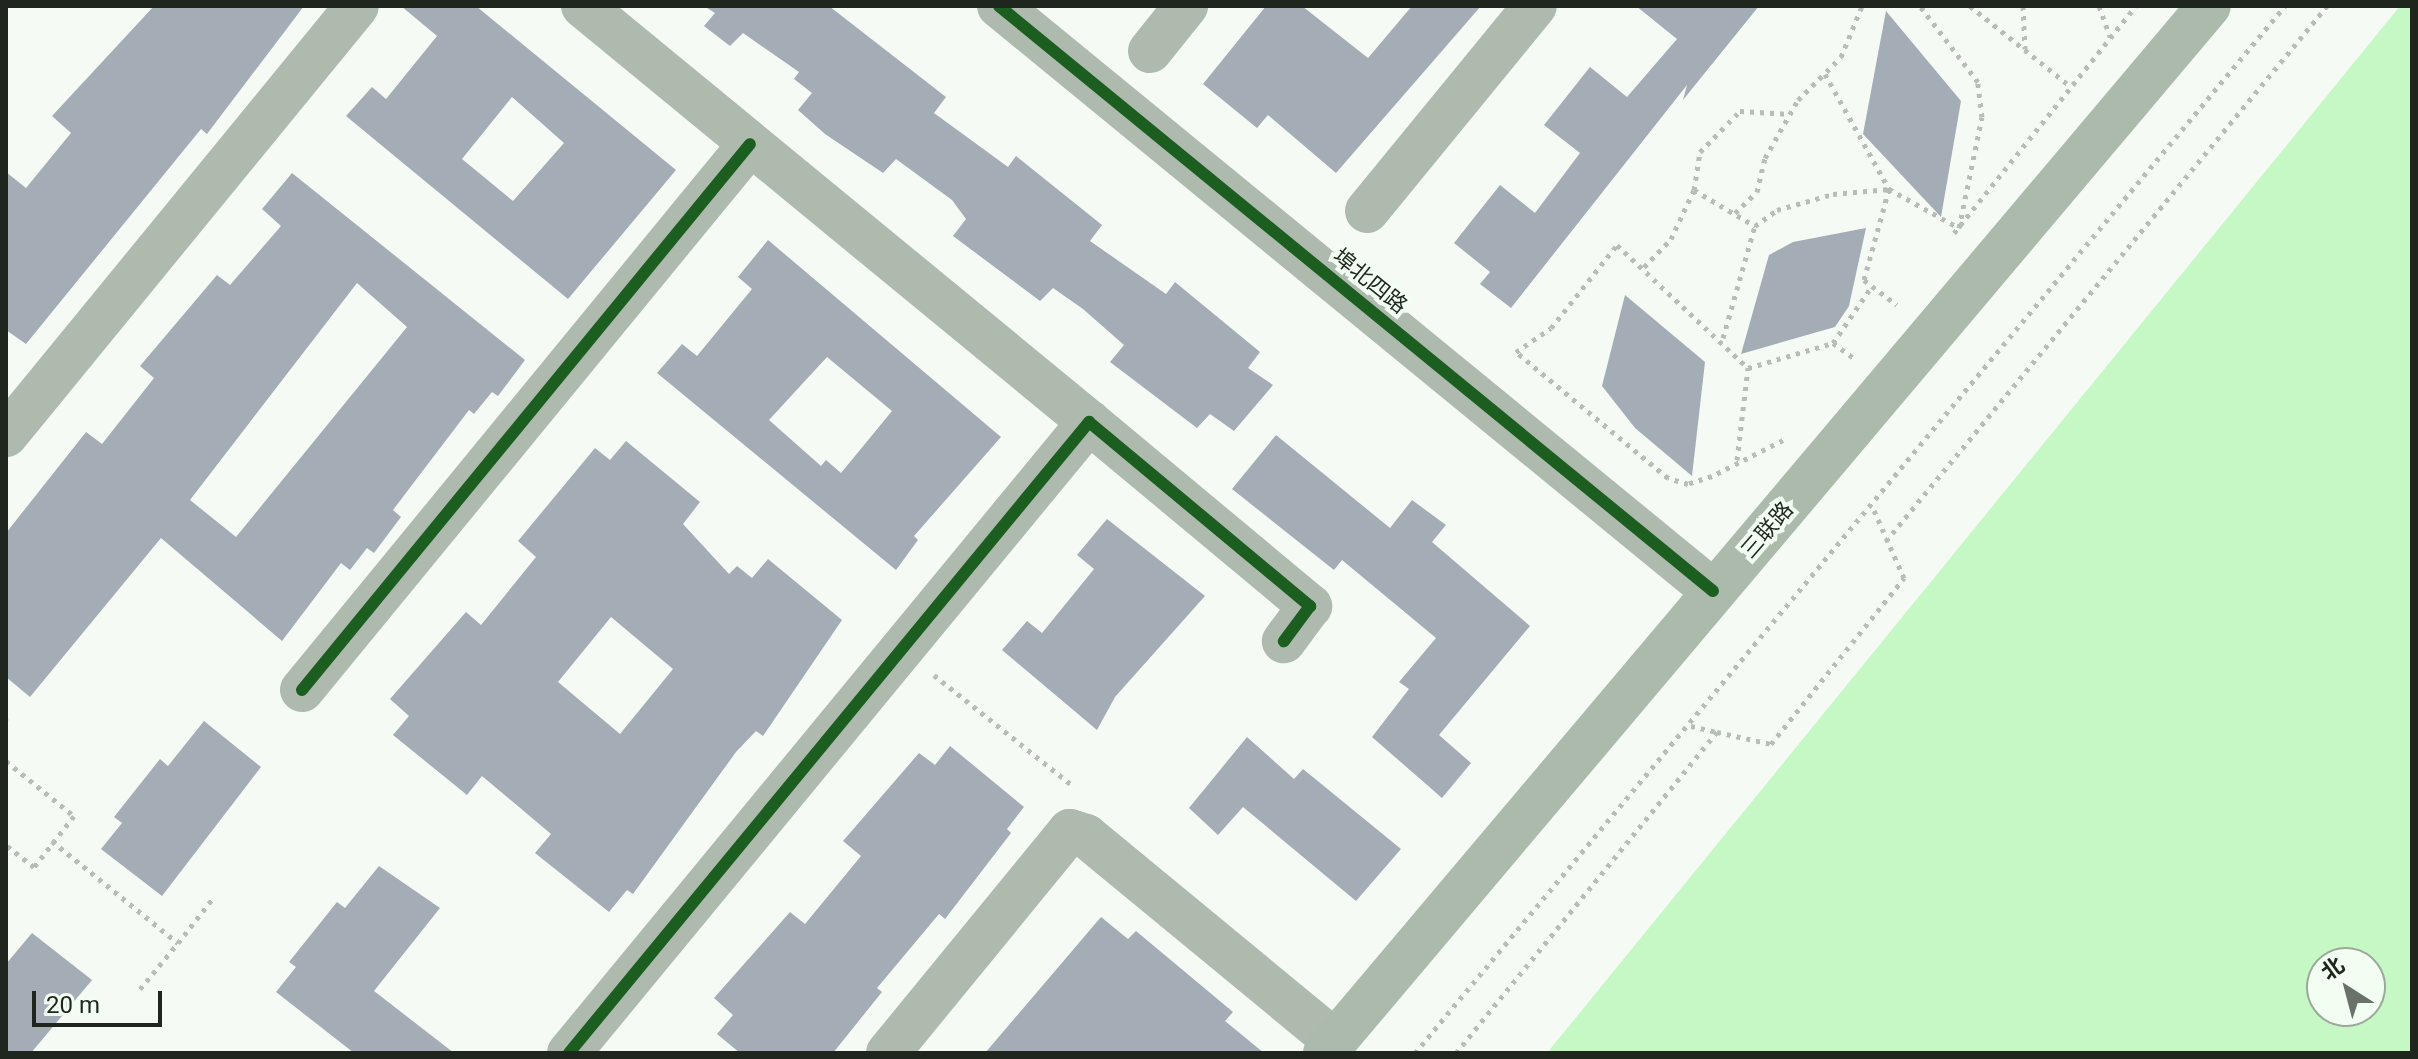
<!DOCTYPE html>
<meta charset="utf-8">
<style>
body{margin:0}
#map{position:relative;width:2418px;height:1059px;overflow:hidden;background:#f5fbf4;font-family:Roboto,"Noto Sans SC",sans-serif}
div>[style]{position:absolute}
.water>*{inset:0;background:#c5f8c4}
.building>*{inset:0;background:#a4acb6}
.path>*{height:5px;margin-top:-2.5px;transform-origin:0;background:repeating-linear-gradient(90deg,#b5bfb5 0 4px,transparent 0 10px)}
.minor>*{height:44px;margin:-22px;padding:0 22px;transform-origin:22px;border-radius:22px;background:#aebaad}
.tertiary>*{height:44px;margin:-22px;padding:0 22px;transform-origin:22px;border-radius:22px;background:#aebaad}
.secondary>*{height:44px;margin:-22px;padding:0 22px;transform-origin:22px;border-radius:22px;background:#abbaab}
.cycleway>*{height:12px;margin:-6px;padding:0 6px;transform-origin:6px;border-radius:6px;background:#1b5e20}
span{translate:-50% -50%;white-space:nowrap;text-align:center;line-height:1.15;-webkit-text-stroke:8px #f2fef1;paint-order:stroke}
.street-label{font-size:22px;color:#1e261e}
.frame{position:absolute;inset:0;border:8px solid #1e261e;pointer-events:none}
.north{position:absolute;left:2306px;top:947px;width:80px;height:80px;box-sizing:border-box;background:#f2fef1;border:2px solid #9da89d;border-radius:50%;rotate:324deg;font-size:22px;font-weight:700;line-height:32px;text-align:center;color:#1e261e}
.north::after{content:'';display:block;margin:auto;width:28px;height:36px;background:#697169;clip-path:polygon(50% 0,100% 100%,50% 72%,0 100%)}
.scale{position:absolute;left:32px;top:991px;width:130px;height:36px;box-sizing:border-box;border:4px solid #1e261e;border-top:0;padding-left:10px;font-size:24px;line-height:28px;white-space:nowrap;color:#1e261e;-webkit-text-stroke:6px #f2fef1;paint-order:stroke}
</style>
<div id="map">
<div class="water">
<div style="clip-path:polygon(evenodd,2400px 6px,2412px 6px,2412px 1053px,1547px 1053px,2400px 6px,2322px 963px,2370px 963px,2370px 1011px,2322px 1011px,2322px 963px)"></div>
</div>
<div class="building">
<div style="clip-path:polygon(154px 6px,304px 6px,207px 134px,201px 129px,26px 344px,6px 330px,6px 172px,26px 188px,71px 133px,52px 116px)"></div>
<div style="clip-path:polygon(evenodd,401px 6px,476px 6px,676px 170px,568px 299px,346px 116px,372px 87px,386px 99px,437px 36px,401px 6px,512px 97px,564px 143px,513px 201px,462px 159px,512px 97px)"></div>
<div style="clip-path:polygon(704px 6px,829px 6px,946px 97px,934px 113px,1008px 167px,1016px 156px,1102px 225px,1090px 241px,1166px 294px,1175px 282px,1260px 352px,1248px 368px,1273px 385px,1234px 431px,1210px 414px,1197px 428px,1110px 362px,1124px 345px,1083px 309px,1053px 288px,1040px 301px,953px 236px,966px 219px,952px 200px,896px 159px,883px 173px,825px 134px,798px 110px,812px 93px,794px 79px,799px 72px,743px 33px,730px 46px,704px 26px,715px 13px)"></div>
<div style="clip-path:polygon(1266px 6px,1302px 6px,1368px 58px,1412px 6px,1481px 6px,1336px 173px,1268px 115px,1257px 128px,1203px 84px)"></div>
<div style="clip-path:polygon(1636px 6px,1759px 6px,1683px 100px,1687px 85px,1511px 308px,1480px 284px,1490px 272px,1454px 243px,1500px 185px,1535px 213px,1580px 153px,1544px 125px,1590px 67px,1627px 97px,1677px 39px)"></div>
<div style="clip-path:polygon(1886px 11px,1961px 101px,1941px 217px,1863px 134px)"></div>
<div style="clip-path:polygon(evenodd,292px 173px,525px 360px,498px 396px,492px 392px,474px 414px,469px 410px,393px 510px,401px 517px,374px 553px,367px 548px,350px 570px,341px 563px,282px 641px,161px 538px,30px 697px,6px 677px,6px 533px,86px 432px,102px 444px,154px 378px,140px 366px,217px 275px,230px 285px,281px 226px,262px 209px,292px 173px,357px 283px,407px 327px,236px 537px,190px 500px,357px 283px)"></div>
<div style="clip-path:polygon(1866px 228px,1849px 306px,1835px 327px,1741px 354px,1769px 255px,1793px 242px)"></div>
<div style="clip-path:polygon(evenodd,768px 240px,1001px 437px,914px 536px,918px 540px,896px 570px,657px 373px,682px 344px,697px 356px,752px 289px,738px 277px,768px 240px,827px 357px,892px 411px,841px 473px,826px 460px,821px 466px,769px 420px,827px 357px)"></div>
<div style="clip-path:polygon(1625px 295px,1705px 362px,1692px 476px,1635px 428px,1602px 386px)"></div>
<div style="clip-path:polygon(1276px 435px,1390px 528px,1412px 500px,1446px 525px,1432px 542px,1530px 626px,1439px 735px,1471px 763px,1442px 798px,1372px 737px,1409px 689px,1399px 682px,1436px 638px,1342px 560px,1334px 570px,1232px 489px)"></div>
<div style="clip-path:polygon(evenodd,626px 441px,700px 502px,683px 524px,729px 574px,737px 566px,752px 578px,768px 559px,842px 620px,763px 736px,756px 731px,736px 752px,633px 894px,627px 890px,609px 912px,535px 853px,551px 834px,482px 776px,467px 795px,393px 735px,409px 716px,390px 699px,466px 612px,481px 625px,536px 557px,518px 541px,595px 448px,610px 460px,626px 441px,611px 617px,673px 669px,620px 734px,558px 682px,611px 617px)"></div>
<div style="clip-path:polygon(1107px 519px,1205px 596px,1115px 697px,1097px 730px,1002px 650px,1027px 621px,1042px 633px,1094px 569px,1077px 555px)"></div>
<div style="clip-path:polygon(204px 721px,261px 767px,162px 896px,101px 849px,122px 823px,114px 817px,160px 759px,168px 766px)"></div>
<div style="clip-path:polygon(1247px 737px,1294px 779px,1303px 769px,1401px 849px,1356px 901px,1243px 807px,1218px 835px,1189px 808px)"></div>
<div style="clip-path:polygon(950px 746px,1024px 807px,1007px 829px,1011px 833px,945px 919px,939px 914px,877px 988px,882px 992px,833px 1053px,740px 1053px,717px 1034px,733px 1015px,714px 998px,790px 912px,805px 924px,861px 856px,843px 841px,919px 753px,935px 765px)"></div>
<div style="clip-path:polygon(379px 866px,440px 908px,374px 991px,454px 1053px,354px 1053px,276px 992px,296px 967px,289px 962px,337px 902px,345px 908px)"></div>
<div style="clip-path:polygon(1101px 917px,1128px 939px,1136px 931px,1233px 1012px,1225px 1021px,1264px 1053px,985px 1053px)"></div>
<div style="clip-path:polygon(32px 933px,92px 980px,31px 1053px,6px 1053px,6px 964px)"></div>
</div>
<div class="path">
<div style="left:1970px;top:6px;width:129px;rotate:38.7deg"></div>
<div style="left:2023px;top:6px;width:43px;rotate:87.3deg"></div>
<div style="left:2099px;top:6px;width:33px;rotate:70deg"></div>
<div style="left:1825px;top:74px;width:132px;rotate:60.9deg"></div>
<div style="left:1889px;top:189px;width:80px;rotate:29.1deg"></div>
<div style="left:1959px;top:228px;width:113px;rotate:-78.3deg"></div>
<div style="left:1982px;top:117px;width:35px;rotate:-97deg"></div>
<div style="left:1978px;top:82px;width:96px;rotate:-127.3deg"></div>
<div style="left:1694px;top:190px;width:38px;rotate:-81deg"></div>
<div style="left:1700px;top:152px;width:57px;rotate:-45.7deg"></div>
<div style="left:1740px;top:111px;width:50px;rotate:3.4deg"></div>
<div style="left:1735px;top:213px;width:30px;rotate:-44deg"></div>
<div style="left:1757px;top:192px;width:35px;rotate:-77deg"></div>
<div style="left:1765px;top:158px;width:67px;rotate:-60.4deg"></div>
<div style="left:1798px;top:100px;width:61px;rotate:-45deg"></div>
<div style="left:1841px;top:57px;width:55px;rotate:-67.6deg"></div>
<div style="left:1954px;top:233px;width:291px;rotate:-51.3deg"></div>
<div style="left:1644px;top:267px;width:39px;rotate:-46deg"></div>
<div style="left:1671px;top:239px;width:54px;rotate:-64.9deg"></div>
<div style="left:1694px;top:190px;width:71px;rotate:30.5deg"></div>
<div style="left:1723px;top:338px;width:116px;rotate:-74.1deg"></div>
<div style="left:1755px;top:226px;width:27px;rotate:-36deg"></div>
<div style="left:1777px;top:210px;width:58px;rotate:-15.9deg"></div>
<div style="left:1833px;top:194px;width:56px;rotate:-5.1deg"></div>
<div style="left:1889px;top:189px;width:94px;rotate:105.4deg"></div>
<div style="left:1864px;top:280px;width:41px;rotate:37.1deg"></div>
<div style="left:1833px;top:343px;width:65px;rotate:-55.6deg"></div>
<div style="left:1783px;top:440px;width:80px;rotate:153.1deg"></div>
<div style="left:1712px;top:476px;width:25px;rotate:162deg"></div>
<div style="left:1688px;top:484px;width:21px;rotate:-163deg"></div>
<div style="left:1668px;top:478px;width:197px;rotate:-140.3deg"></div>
<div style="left:1516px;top:352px;width:42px;rotate:-34.4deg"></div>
<div style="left:1551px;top:328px;width:106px;rotate:-51.5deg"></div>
<div style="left:1617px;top:245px;width:180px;rotate:43.2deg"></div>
<div style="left:1748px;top:368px;width:89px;rotate:-16.4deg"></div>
<div style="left:1833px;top:343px;width:26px;rotate:36deg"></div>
<div style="left:1737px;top:460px;width:93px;rotate:-83.2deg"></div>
<div style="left:1886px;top:541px;width:693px;rotate:-50.5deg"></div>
<div style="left:934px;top:675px;width:178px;rotate:38.6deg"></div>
<div style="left:6px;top:719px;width:1px;rotate:90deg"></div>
<div style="left:1691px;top:726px;width:27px;rotate:13deg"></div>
<div style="left:6px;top:761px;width:87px;rotate:39deg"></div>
<div style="left:74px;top:816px;width:65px;rotate:128.1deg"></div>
<div style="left:34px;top:867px;width:36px;rotate:-142deg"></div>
<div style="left:52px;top:841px;width:162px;rotate:39deg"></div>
<div style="left:178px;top:943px;width:58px;rotate:-52deg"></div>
<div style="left:140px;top:989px;width:60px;rotate:-50.4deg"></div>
<div style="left:1415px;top:1053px;width:1361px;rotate:-50.28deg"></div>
<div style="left:1456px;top:1053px;width:414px;rotate:-50.9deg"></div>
<div style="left:1717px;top:732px;width:55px;rotate:12.5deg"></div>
<div style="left:1771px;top:744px;width:213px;rotate:-51.3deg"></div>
<div style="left:1904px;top:578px;width:77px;rotate:-113.9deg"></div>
</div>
<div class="minor">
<div style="left:583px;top:6px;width:655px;rotate:39.42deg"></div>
<div style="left:1150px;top:51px;width:58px;rotate:-51.3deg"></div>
<div style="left:1367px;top:211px;width:265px;rotate:-50.7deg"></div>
<div style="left:6px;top:435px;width:554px;rotate:-50.71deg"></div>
<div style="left:302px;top:690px;width:706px;rotate:-50.63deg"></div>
<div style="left:569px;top:1053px;width:818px;rotate:-50.51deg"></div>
<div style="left:1089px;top:422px;width:288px;rotate:39.8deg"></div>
<div style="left:1310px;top:606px;width:44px;rotate:126.6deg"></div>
<div style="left:888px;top:1053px;width:287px;rotate:-50.7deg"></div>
<div style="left:1070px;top:831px;width:17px;rotate:17deg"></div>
<div style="left:1086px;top:836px;width:323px;rotate:39.5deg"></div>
</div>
<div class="tertiary">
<div style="left:999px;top:6px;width:923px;rotate:39.33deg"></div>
</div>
<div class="secondary">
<div style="left:1325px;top:1053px;width:1370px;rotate:-49.83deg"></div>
</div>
<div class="cycleway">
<div style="left:999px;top:6px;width:923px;rotate:39.33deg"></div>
<div style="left:302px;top:690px;width:706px;rotate:-50.63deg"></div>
<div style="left:569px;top:1053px;width:818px;rotate:-50.51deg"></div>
<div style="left:1089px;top:422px;width:288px;rotate:39.8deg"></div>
<div style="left:1310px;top:606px;width:44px;rotate:126.6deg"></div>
</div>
<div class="street-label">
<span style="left:1370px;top:281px;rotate:39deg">埠北四路</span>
<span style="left:1767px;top:530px;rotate:-49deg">三联路</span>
</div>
<div class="frame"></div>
<div class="north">北</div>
<div class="scale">20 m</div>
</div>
